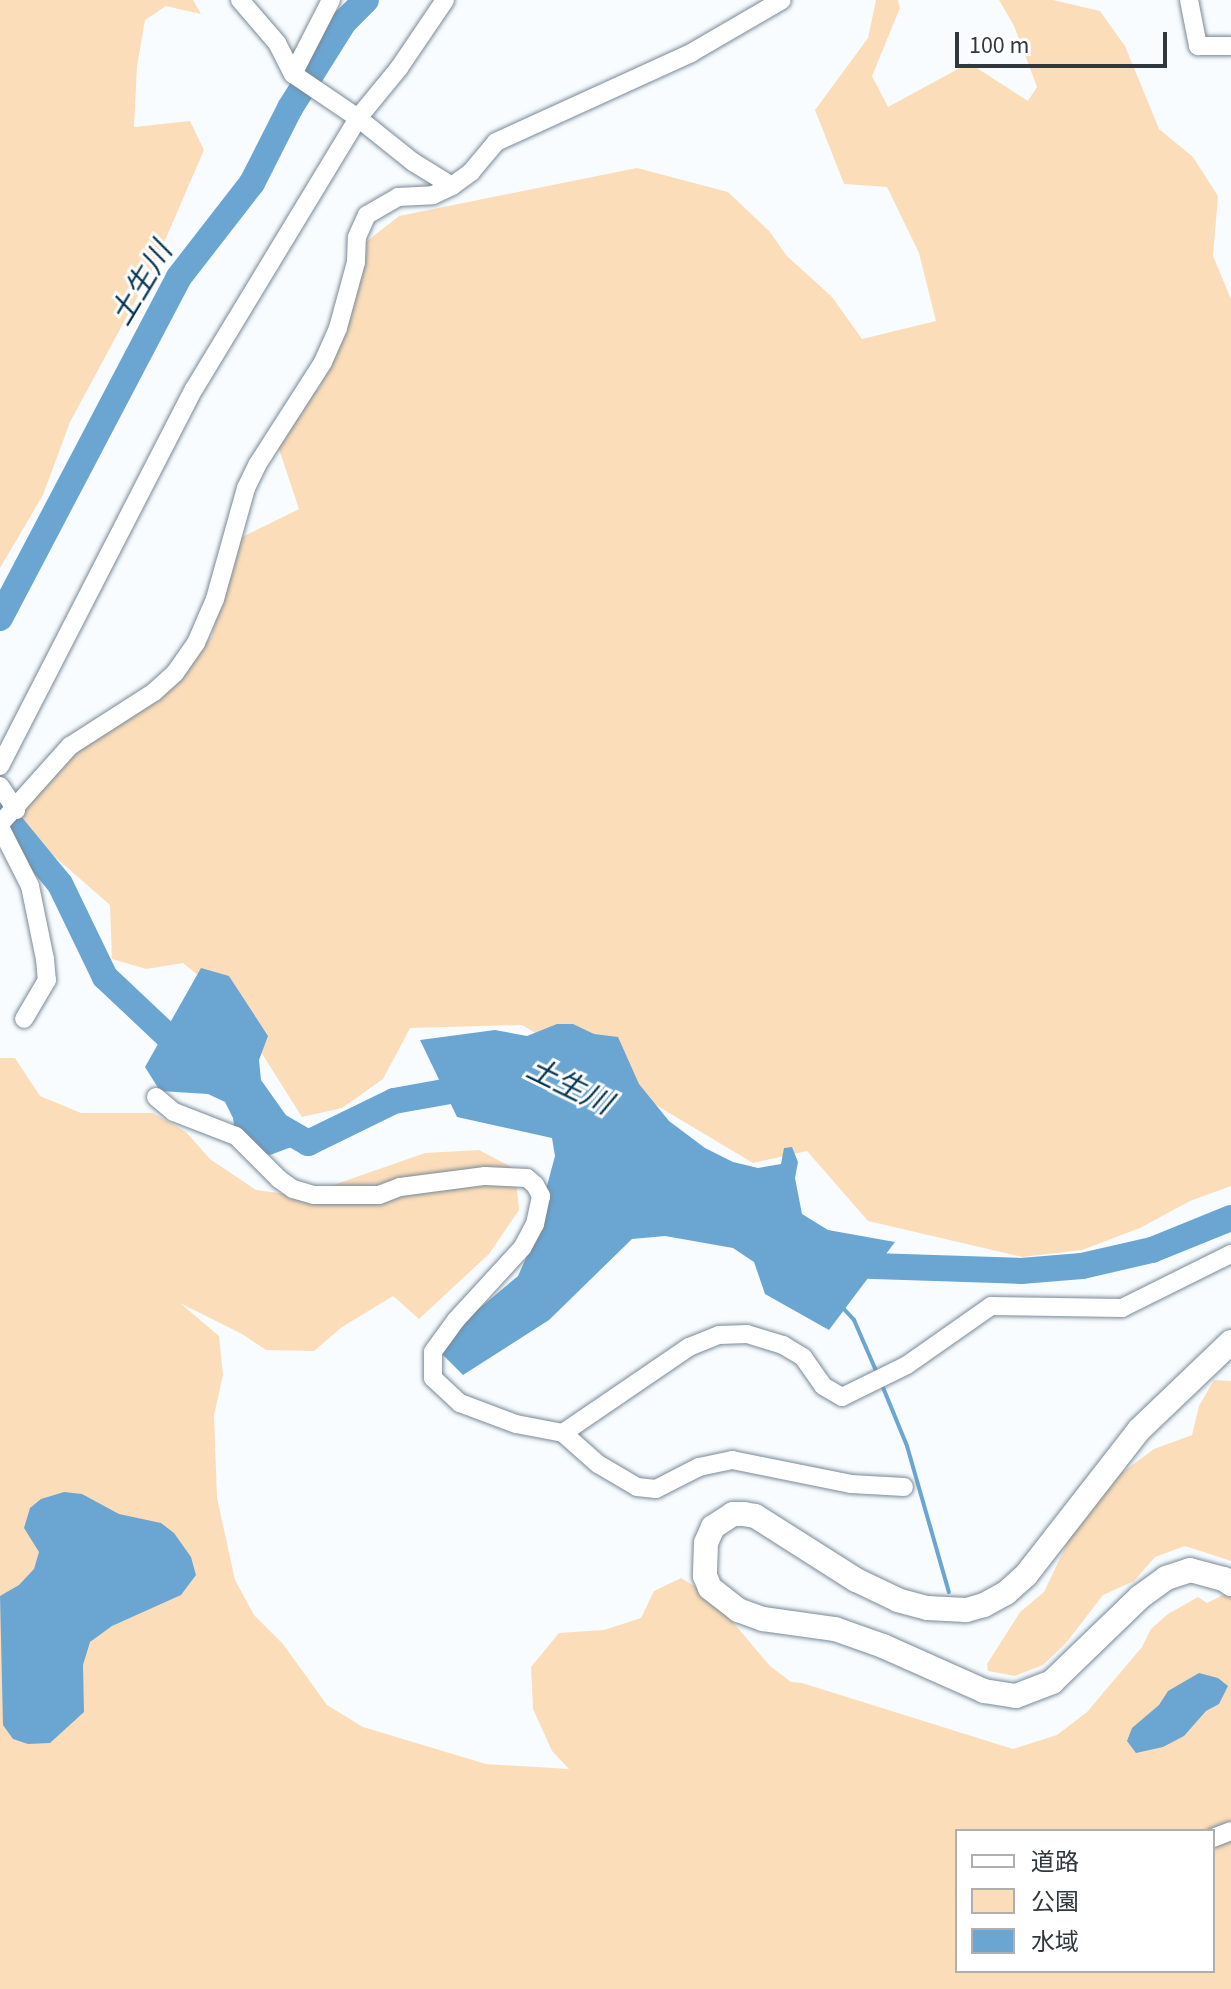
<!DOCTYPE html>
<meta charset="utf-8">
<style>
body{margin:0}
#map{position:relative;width:1231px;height:1989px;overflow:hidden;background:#f8fcff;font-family:"Source Sans 3","Noto Sans JP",sans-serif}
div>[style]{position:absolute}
.green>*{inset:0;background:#fcddba}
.water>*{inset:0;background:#6ba6d3}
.stream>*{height:4px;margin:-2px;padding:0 2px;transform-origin:2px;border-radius:2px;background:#6ba6d3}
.river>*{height:26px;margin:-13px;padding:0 13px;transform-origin:13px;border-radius:13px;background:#6ba6d3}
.roads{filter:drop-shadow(0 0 2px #798996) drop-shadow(0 0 2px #798996)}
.street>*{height:18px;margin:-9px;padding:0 9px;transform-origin:9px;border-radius:9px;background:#fff}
.secondary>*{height:24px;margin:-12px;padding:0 12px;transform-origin:12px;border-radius:12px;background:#fff}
span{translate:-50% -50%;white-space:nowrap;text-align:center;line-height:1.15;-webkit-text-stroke:6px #fff;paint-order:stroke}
.water-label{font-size:30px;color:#033452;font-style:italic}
.legend{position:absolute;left:955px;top:1829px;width:260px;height:144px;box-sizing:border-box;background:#fff;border:2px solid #adafb1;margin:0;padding:10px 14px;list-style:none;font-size:24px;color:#31383d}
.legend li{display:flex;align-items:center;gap:16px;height:40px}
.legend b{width:40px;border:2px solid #adafb1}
.scale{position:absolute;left:955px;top:32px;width:212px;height:36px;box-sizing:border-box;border:4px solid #31383d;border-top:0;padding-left:10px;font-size:24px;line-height:28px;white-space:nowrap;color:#31383d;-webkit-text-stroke:6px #fff;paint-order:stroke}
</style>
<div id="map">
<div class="green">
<div style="clip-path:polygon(0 0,193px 0,201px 14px,166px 6px,145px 20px,137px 66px,134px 127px,190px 121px,204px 150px,153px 268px,70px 422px,43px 495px,0 568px)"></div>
<div style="clip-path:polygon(876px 0,898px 0,900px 8px,872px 76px,888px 107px,969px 63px,1028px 101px,1037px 87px,1014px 26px,999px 0,1053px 0,1100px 11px,1125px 46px,1159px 129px,1193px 157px,1218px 196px,1213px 256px,1231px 299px,1231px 1186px,1190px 1201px,1140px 1228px,1082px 1250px,1022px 1257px,868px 1221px,807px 1151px,753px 1163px,522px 1025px,410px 1028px,383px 1079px,342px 1108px,302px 1117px,228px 1000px,183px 963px,146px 969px,112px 959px,110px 905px,15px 822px,45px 770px,156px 693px,212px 636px,228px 544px,299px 509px,272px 428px,320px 387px,357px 249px,399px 216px,637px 168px,728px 192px,769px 231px,787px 256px,832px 297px,862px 339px,936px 321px,919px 253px,887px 187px,844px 184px,815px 110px,868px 38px)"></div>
<div style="clip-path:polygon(evenodd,0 1058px,15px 1058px,40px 1096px,81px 1113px,153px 1113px,186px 1132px,210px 1159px,256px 1190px,302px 1196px,425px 1153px,479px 1150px,515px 1169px,519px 1210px,489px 1254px,419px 1319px,393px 1296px,342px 1327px,314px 1351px,266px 1350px,242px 1334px,180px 1303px,219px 1336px,223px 1375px,214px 1415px,217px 1498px,235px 1580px,254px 1615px,283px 1644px,327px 1705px,363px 1727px,486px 1764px,569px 1769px,552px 1751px,533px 1709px,531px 1667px,559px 1633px,604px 1630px,641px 1618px,654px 1591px,681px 1578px,711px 1596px,770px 1666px,791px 1682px,802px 1683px,1013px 1749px,1057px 1735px,1087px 1712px,1142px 1647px,1151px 1629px,1168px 1614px,1198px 1597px,1207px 1603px,1231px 1591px,1231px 1989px,0 1989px,0 1058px,957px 1831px,1213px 1831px,1213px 1971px,957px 1971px,957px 1831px)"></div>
<div style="clip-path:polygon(1214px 1380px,1231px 1381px,1231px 1561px,1185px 1546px,1155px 1557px,1134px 1581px,1103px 1595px,1066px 1643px,1043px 1665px,1015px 1676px,988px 1671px,987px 1664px,1020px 1612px,1044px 1592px,1084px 1508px,1104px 1486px,1154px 1449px,1192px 1435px,1199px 1406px)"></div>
</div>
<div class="water">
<div style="clip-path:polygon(201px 968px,229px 976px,268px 1036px,259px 1060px,261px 1080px,305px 1142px,270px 1155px,252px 1150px,235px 1133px,233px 1118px,225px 1102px,208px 1094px,160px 1091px,145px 1067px)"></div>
<div style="clip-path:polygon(557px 1024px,573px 1024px,594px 1034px,618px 1037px,639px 1084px,669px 1121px,705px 1148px,733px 1162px,758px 1168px,781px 1164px,784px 1148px,792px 1147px,798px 1162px,795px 1178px,802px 1214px,828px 1230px,895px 1242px,829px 1330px,765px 1294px,754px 1262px,733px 1248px,665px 1236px,632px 1239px,549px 1320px,463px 1375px,434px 1346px,518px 1276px,530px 1249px,555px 1156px,552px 1138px,457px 1117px,420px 1040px,495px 1030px,527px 1036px)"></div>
<div style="clip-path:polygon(64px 1492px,82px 1494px,119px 1514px,161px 1523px,174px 1533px,191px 1557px,196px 1575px,181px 1595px,112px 1626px,90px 1642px,83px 1665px,84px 1712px,50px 1743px,28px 1744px,13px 1739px,3px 1725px,0 1596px,19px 1585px,34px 1569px,39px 1552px,24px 1528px,30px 1508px,41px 1499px)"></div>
<div style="clip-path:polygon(1199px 1673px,1218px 1678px,1228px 1686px,1219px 1704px,1206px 1711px,1184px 1736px,1163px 1747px,1136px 1753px,1127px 1741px,1132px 1728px,1159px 1705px,1168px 1691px)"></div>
</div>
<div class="stream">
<div style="left:842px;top:1307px;width:18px;rotate:47deg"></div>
<div style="left:854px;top:1320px;width:58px;rotate:66.5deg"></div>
<div style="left:882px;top:1385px;width:66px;rotate:67.7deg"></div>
<div style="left:907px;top:1446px;width:152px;rotate:74deg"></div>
</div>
<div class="river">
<div style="left:0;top:618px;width:385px;rotate:-62.3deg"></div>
<div style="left:179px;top:277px;width:119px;rotate:-52.2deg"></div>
<div style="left:252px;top:183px;width:84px;rotate:-63.1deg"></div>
<div style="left:290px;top:108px;width:102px;rotate:-57.9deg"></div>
<div style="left:344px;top:22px;width:31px;rotate:-45deg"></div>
<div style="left:0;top:811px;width:94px;rotate:50.6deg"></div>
<div style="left:60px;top:884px;width:103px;rotate:64.2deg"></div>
<div style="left:105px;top:977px;width:117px;rotate:43.3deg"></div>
<div style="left:277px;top:1125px;width:36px;rotate:30deg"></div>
<div style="left:308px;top:1143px;width:96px;rotate:-26deg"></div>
<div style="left:394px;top:1101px;width:84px;rotate:-10.2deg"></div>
<div style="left:843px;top:1265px;width:178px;rotate:1.9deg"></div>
<div style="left:1021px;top:1271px;width:61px;rotate:-4.7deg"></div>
<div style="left:1082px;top:1266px;width:72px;rotate:-12.9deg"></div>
<div style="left:1152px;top:1250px;width:85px;rotate:-22.1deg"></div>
</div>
<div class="roads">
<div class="street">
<div style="left:240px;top:0;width:57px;rotate:49.3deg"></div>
<div style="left:277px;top:43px;width:35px;rotate:63deg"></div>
<div style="left:293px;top:74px;width:78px;rotate:34.1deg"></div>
<div style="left:358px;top:118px;width:70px;rotate:38.7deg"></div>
<div style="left:413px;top:162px;width:46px;rotate:31.6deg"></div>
<div style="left:1189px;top:0;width:47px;rotate:78.9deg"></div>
<div style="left:1198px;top:46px;width:33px"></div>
<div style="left:293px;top:74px;width:83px;rotate:-62.8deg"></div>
<div style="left:0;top:766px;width:424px;rotate:-62.8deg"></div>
<div style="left:194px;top:389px;width:317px;rotate:-58.8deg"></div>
<div style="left:358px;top:118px;width:65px;rotate:-50.6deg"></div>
<div style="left:399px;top:68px;width:82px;rotate:-55.9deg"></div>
<div style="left:0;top:786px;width:29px;rotate:56deg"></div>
<div style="left:0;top:824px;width:105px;rotate:-48.1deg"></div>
<div style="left:70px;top:746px;width:100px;rotate:-32.7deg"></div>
<div style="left:154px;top:692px;width:28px;rotate:-42deg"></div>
<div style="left:175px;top:673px;width:37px;rotate:-55deg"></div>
<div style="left:196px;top:643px;width:48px;rotate:-66.6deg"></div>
<div style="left:215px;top:599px;width:115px;rotate:-74.4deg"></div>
<div style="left:246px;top:488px;width:25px;rotate:-64deg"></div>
<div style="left:257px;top:465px;width:122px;rotate:-57.3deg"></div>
<div style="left:323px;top:362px;width:37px;rotate:-66deg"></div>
<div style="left:338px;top:328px;width:68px;rotate:-74.7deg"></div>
<div style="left:356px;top:262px;width:25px;rotate:-88deg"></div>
<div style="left:357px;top:237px;width:24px;rotate:-66deg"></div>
<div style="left:367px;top:215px;width:36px;rotate:-30deg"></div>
<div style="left:398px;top:197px;width:35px;rotate:-3deg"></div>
<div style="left:433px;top:195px;width:21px;rotate:-25deg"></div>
<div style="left:452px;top:186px;width:24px;rotate:-36deg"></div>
<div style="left:471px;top:172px;width:39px;rotate:-50deg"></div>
<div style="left:496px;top:142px;width:214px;rotate:-24.5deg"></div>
<div style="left:691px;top:53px;width:105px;rotate:-30.2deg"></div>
<div style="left:0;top:827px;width:66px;rotate:63deg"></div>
<div style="left:30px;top:886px;width:75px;rotate:78.4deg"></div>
<div style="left:45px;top:959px;width:21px;rotate:85deg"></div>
<div style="left:47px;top:980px;width:45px;rotate:120.5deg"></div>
<div style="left:156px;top:1097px;width:23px;rotate:40deg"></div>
<div style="left:174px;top:1112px;width:66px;rotate:21.2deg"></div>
<div style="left:236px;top:1136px;width:61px;rotate:45deg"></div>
<div style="left:279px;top:1179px;width:17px;rotate:36deg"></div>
<div style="left:293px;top:1189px;width:22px;rotate:16deg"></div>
<div style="left:314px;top:1195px;width:65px"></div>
<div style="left:379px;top:1195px;width:22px;rotate:-21deg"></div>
<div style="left:400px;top:1187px;width:86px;rotate:-7.4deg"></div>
<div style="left:485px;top:1176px;width:42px;rotate:2.7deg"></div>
<div style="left:527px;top:1178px;width:11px;rotate:41deg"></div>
<div style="left:535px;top:1185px;width:13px;rotate:61deg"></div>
<div style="left:541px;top:1196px;width:29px;rotate:102deg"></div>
<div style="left:535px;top:1224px;width:27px;rotate:118deg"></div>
<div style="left:522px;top:1248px;width:98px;rotate:132.5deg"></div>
<div style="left:456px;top:1320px;width:39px;rotate:126deg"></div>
<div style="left:433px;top:1352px;width:26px;rotate:90deg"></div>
<div style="left:433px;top:1378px;width:37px;rotate:43deg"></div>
<div style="left:460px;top:1403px;width:60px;rotate:20.6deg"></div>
<div style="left:516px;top:1424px;width:48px;rotate:10.8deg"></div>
<div style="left:563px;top:1433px;width:47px;rotate:41.5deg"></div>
<div style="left:598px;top:1464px;width:45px;rotate:30.5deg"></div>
<div style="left:637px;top:1487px;width:19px;rotate:6deg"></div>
<div style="left:656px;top:1489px;width:48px;rotate:-27.1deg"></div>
<div style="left:699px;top:1467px;width:34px;rotate:-12deg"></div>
<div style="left:732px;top:1460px;width:121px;rotate:11.4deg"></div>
<div style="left:851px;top:1484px;width:53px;rotate:3.2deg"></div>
<div style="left:563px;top:1433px;width:153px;rotate:-34.3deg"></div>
<div style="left:689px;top:1347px;width:32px;rotate:-22deg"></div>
<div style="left:719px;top:1335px;width:28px;rotate:-2deg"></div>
<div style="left:747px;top:1334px;width:38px;rotate:17deg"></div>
<div style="left:783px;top:1345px;width:23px;rotate:31deg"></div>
<div style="left:803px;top:1357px;width:35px;rotate:55deg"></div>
<div style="left:823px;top:1386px;width:22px;rotate:30deg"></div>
<div style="left:842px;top:1397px;width:72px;rotate:-26.2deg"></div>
<div style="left:907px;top:1365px;width:103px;rotate:-35.1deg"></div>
<div style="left:991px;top:1306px;width:131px;rotate:0.9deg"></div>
<div style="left:1122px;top:1308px;width:122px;rotate:-26.4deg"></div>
<div style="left:1213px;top:1838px;width:19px;rotate:-21deg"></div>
</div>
<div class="secondary">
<div style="left:1231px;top:1342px;width:127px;rotate:136.3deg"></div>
<div style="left:1139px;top:1430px;width:184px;rotate:127.9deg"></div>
<div style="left:1026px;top:1575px;width:27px;rotate:138deg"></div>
<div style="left:1006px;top:1593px;width:25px;rotate:151deg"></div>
<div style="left:984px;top:1605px;width:19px;rotate:164deg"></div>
<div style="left:966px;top:1610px;width:39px;rotate:-177deg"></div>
<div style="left:927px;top:1608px;width:30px;rotate:-165deg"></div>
<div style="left:898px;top:1600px;width:47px;rotate:-154.5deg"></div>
<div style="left:856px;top:1580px;width:120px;rotate:-147.6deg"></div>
<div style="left:755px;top:1516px;width:11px;rotate:-170deg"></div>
<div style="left:744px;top:1514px;width:11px;rotate:180deg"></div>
<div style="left:733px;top:1514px;width:24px;rotate:147deg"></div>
<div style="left:713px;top:1527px;width:17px;rotate:114deg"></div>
<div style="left:706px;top:1543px;width:33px;rotate:92deg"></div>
<div style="left:705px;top:1576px;width:13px;rotate:67deg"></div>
<div style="left:710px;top:1588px;width:36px;rotate:38deg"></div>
<div style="left:738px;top:1610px;width:27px;rotate:20deg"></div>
<div style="left:763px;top:1619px;width:73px;rotate:7.9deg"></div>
<div style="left:835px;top:1629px;width:51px;rotate:19.5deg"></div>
<div style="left:883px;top:1646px;width:111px;rotate:24deg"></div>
<div style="left:984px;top:1691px;width:32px;rotate:9deg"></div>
<div style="left:1016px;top:1696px;width:39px;rotate:-21deg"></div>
<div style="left:1052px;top:1682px;width:122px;rotate:-44deg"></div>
<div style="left:1140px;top:1597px;width:32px;rotate:-36deg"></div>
<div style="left:1166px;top:1578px;width:25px;rotate:-18deg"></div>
<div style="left:1190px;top:1570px;width:35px;rotate:15deg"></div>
<div style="left:1224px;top:1579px;width:9px;rotate:36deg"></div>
</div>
</div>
<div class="water-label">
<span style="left:142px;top:284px;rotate:-59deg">土生川</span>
<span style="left:569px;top:1087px;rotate:26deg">土生川</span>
</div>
<ul class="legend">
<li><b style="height:10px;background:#fff"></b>道路</li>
<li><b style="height:22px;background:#fcddba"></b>公園</li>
<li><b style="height:22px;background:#6ba6d3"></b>水域</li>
</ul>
<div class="scale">100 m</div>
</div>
